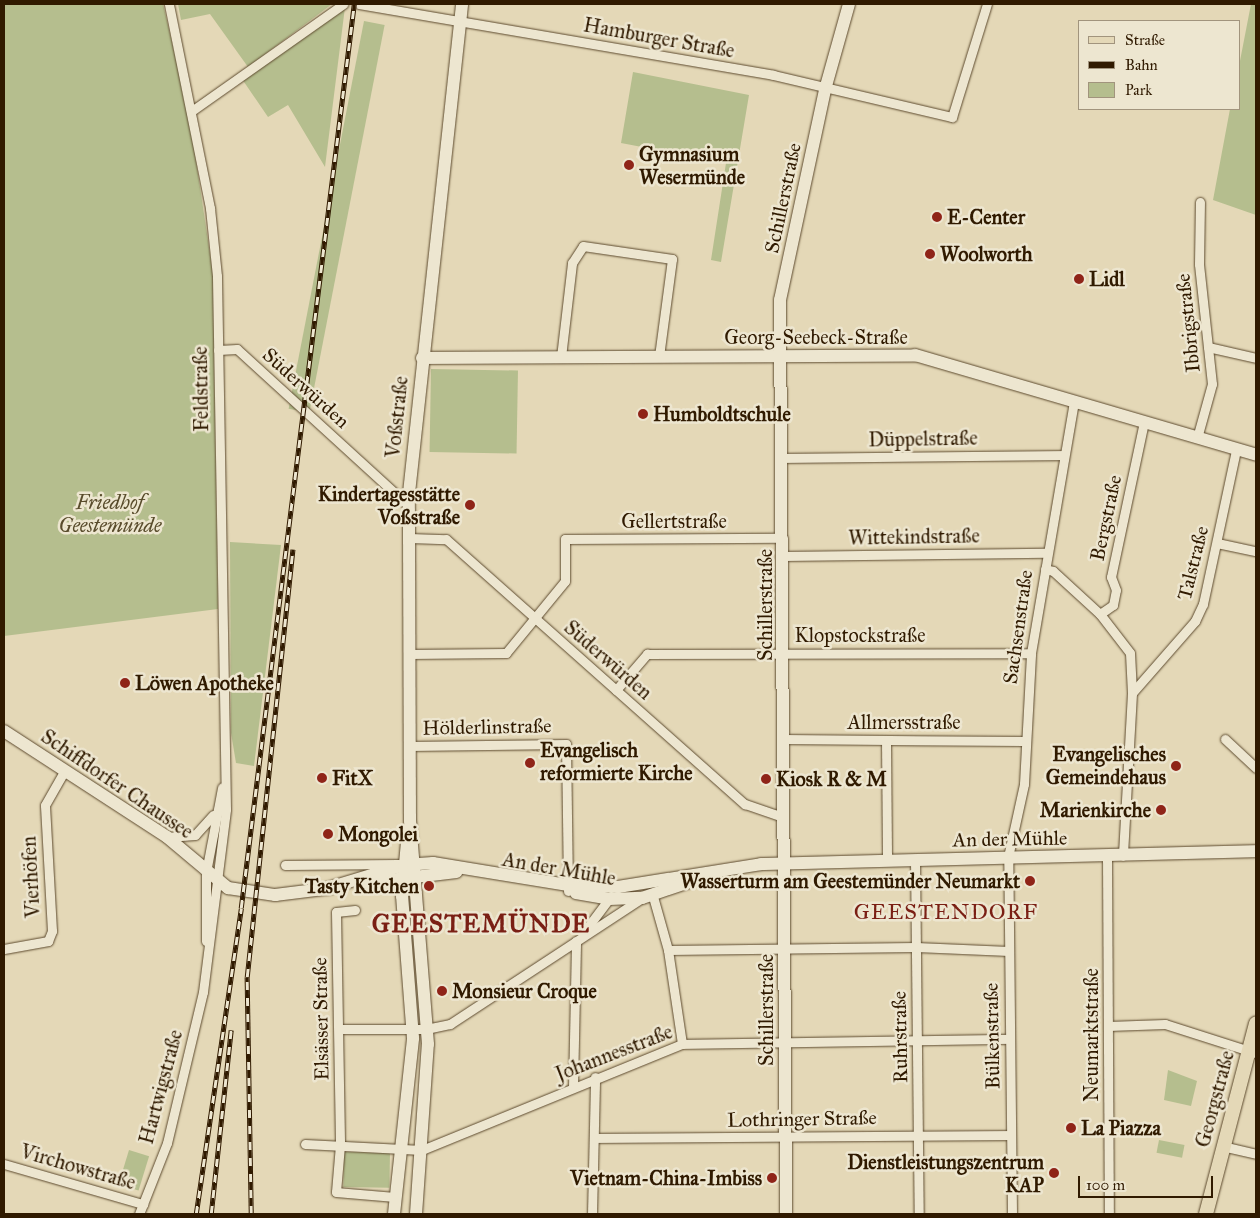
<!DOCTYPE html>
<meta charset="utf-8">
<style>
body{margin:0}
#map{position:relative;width:1260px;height:1218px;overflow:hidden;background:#e4d8b7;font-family:"IM FELL Great Primer",serif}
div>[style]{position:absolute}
.green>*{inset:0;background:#b5be8e;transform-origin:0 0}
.roads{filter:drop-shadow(0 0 1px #5d4a2e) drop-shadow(0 0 1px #5d4a2e)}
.street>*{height:9px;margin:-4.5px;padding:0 4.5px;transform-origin:4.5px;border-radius:4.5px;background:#ede6d0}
.secondary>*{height:12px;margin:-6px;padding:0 6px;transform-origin:6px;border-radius:6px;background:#ede6d0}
.primary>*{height:14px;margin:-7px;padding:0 7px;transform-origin:7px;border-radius:7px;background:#e4d8b7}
.rail>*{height:4.5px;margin-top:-2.25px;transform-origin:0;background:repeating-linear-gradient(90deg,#ede6d0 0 8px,#301a00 0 16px);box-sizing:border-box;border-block:1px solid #301a00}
.dots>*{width:14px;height:14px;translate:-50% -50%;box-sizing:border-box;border:2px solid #ede6d0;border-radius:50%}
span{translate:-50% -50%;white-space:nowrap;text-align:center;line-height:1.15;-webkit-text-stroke:5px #ede6d0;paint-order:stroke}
.street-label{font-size:20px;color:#301a00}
.poi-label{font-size:20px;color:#301a00;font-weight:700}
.left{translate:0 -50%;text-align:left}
.right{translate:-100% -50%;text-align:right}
.park-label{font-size:20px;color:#584b2b;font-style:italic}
.quarter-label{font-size:22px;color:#7a1f14;letter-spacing:1px}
.district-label{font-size:25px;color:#7a1f14;font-weight:700;letter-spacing:1px}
.frame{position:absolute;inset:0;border:5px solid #301a00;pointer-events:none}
.legend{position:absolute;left:1078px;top:20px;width:162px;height:90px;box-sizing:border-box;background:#ede6d0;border:1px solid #a1947d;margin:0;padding:6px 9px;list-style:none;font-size:15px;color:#301a00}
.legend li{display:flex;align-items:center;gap:10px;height:25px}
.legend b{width:25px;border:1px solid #a1947d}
.scale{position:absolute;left:1078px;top:1176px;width:135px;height:22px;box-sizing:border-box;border:2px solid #301a00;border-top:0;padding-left:6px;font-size:15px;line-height:18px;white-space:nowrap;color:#301a00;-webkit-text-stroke:4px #ede6d0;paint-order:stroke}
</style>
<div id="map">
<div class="green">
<div style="clip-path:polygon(4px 4px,163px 4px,189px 114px,213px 274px,218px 609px,4px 636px)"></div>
<div style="clip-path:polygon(178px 4px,332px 4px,248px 67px,210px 14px,181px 20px)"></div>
<div style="clip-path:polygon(1251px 4px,1256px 4px,1256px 215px,1213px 200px,1230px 109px,1239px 109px,1239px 66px)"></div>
<div style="clip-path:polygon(345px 7px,325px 167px,288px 105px,268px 117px,242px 79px)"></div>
<div style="left:364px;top:21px;width:21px;height:395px;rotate:11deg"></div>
<div style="clip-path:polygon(633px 72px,749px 95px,721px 262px,711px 260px,726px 163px,621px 143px)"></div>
<div style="left:431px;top:369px;width:87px;height:83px;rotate:1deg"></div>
<div style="clip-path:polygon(230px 542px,281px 545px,254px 766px,236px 763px,231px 733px)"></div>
<div style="clip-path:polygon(1168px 1070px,1197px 1081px,1191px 1106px,1164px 1100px)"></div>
<div style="left:1159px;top:1140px;width:26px;height:13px;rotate:11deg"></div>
<div style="left:129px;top:1150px;width:21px;height:36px;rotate:17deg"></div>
<div style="left:344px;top:1152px;width:46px;height:35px;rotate:1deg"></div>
</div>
<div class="roads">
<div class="street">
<div style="left:359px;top:4px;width:420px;rotate:9.7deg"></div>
<div style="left:773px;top:75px;width:184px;rotate:13.2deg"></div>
<div style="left:952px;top:117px;width:118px;rotate:-72.8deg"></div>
<div style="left:193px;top:110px;width:184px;rotate:-35.2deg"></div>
<div style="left:1208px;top:347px;width:49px;rotate:12.9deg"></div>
<div style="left:218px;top:350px;width:19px;rotate:-3deg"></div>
<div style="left:237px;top:349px;width:233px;rotate:42.4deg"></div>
<div style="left:561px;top:357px;width:95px;rotate:-83.3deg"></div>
<div style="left:572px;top:263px;width:20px;rotate:-57deg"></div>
<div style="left:583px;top:246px;width:90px;rotate:8.3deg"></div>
<div style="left:672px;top:259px;width:98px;rotate:97.6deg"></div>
<div style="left:1197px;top:438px;width:56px;rotate:-74.5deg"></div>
<div style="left:1212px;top:384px;width:121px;rotate:-96.2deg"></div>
<div style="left:1199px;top:264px;width:62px;rotate:-89.1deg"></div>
<div style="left:783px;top:458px;width:281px;rotate:-0.6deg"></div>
<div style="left:409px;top:538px;width:37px;rotate:2deg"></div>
<div style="left:446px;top:539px;width:400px;rotate:41.6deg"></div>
<div style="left:745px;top:804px;width:40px;rotate:18.9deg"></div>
<div style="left:1217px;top:543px;width:40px;rotate:12deg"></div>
<div style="left:783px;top:556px;width:263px;rotate:-0.7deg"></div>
<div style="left:1045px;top:569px;width:8px;rotate:14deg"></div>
<div style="left:1053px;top:571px;width:64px;rotate:42.5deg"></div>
<div style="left:1100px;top:614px;width:49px;rotate:52.4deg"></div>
<div style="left:1130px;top:653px;width:40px;rotate:87.1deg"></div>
<div style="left:1132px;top:693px;width:163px;rotate:93.2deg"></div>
<div style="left:1100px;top:614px;width:16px;rotate:-35deg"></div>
<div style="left:1113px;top:605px;width:15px;rotate:-79deg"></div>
<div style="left:1116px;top:590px;width:14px;rotate:-111deg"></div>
<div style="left:1111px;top:577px;width:158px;rotate:-78deg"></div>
<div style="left:409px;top:654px;width:97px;rotate:-0.6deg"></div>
<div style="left:506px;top:653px;width:93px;rotate:-50.7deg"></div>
<div style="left:565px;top:581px;width:42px;rotate:-90deg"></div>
<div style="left:565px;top:539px;width:218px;rotate:-0.3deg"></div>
<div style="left:616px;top:690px;width:48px;rotate:-49.3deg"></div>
<div style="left:647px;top:654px;width:384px;rotate:-0.1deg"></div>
<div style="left:1132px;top:693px;width:96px;rotate:-48.8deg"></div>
<div style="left:1195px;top:621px;width:19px;rotate:-65deg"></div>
<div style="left:1203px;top:604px;width:157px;rotate:-77.9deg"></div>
<div style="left:783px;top:739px;width:241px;rotate:0.5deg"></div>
<div style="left:1225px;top:739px;width:42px;rotate:43.1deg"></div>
<div style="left:886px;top:740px;width:119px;rotate:89.5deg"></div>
<div style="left:409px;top:746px;width:157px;rotate:-0.7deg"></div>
<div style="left:566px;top:744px;width:147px;rotate:89.2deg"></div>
<div style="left:167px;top:837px;width:28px;rotate:-4deg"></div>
<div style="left:195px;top:835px;width:27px;rotate:-48deg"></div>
<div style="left:1107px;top:856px;width:358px;rotate:89.7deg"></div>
<div style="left:915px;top:859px;width:355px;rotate:89.4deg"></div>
<div style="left:285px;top:865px;width:113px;rotate:-0.5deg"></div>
<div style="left:652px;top:893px;width:59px;rotate:74.3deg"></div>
<div style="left:668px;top:950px;width:95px;rotate:81.5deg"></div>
<div style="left:355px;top:910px;width:19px;rotate:174deg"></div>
<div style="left:336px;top:912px;width:233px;rotate:89deg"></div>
<div style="left:340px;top:1145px;width:47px;rotate:94.9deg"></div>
<div style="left:336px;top:1192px;width:59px;rotate:4.8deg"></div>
<div style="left:584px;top:932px;width:45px;rotate:-53.1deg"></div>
<div style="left:206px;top:941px;width:69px;rotate:-90deg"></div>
<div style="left:206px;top:872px;width:86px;rotate:-79.2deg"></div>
<div style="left:4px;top:949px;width:45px;rotate:-10.3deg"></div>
<div style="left:48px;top:941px;width:11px;rotate:-68deg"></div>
<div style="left:52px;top:931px;width:126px;rotate:-93.2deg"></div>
<div style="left:45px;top:805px;width:40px;rotate:-60.3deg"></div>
<div style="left:668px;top:950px;width:248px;rotate:-0.7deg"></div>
<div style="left:916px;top:947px;width:93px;rotate:2.5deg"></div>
<div style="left:1108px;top:1026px;width:57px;rotate:-2deg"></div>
<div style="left:1165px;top:1024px;width:96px;rotate:17.7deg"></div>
<div style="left:339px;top:1029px;width:87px"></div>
<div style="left:426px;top:1029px;width:25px;rotate:-12deg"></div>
<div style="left:450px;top:1024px;width:227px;rotate:-33.3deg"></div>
<div style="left:573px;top:1087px;width:146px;rotate:-88.8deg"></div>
<div style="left:594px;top:1138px;width:417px;rotate:-0.4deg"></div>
<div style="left:305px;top:1144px;width:117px;rotate:2.9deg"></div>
<div style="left:422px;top:1150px;width:281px;rotate:-22.2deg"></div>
<div style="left:682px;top:1044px;width:328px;rotate:-0.9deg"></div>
<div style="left:1222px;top:1146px;width:35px;rotate:13deg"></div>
<div style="left:4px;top:1164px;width:145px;rotate:16.1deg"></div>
<div style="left:139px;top:1214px;width:76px;rotate:-68.5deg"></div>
<div style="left:167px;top:1143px;width:155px;rotate:-76.6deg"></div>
<div style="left:203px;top:992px;width:184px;rotate:-82.8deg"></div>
<div style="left:226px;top:809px;width:533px;rotate:-90.97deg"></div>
<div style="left:217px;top:276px;width:68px;rotate:-95.9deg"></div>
<div style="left:210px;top:208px;width:208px;rotate:-101.4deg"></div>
<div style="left:592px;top:1214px;width:137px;rotate:-88.7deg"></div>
<div style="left:1012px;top:1214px;width:357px;rotate:-90.6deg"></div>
<div style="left:1008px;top:857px;width:75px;rotate:-77.6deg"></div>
<div style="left:1024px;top:784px;width:131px;rotate:-86.9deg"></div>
<div style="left:1031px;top:653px;width:255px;rotate:-80.3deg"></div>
</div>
<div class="secondary">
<div style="left:422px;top:358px;width:493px;rotate:-0.3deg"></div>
<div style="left:915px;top:355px;width:355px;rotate:16.3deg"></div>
<div style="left:4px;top:731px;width:194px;rotate:33deg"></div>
<div style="left:167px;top:837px;width:80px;rotate:39.9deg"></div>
<div style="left:228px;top:888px;width:48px;rotate:8.5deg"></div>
<div style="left:275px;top:895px;width:57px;rotate:-7deg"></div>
<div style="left:364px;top:883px;width:93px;rotate:-6.8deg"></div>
<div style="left:325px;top:889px;width:83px;rotate:-16.9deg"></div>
<div style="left:404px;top:865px;width:29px;rotate:-4deg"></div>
<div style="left:433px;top:863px;width:137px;rotate:9.3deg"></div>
<div style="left:568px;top:885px;width:50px;rotate:2.3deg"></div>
<div style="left:618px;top:887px;width:145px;rotate:-9.1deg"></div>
<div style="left:761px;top:864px;width:495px;rotate:-1.5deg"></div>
<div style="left:576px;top:893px;width:34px;rotate:10deg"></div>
<div style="left:609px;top:899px;width:33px;rotate:-2deg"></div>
<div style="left:642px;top:898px;width:56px;rotate:-18.8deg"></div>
<div style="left:394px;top:1214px;width:177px;rotate:-83.8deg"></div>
<div style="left:413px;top:1038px;width:142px;rotate:-94.4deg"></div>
<div style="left:402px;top:896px;width:65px;rotate:-84.7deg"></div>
<div style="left:416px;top:1214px;width:170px;rotate:-86deg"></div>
<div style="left:428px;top:1044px;width:224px;rotate:-94.6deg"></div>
<div style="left:410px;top:821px;width:328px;rotate:-90.2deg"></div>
<div style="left:409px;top:493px;width:492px;rotate:-83.8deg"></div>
<div style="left:786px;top:1214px;width:914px;rotate:-90.38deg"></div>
<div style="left:780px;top:300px;width:219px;rotate:-77.9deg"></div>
<div style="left:826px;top:86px;width:85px;rotate:-74.3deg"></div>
</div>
<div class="primary">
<div style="left:1206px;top:1214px;width:197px;rotate:-75.3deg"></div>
</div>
</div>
<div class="rail">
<div style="left:196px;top:1214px;width:309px;rotate:-81.6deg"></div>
<div style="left:241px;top:908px;width:911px;rotate:-82.87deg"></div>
<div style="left:211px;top:1214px;width:185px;rotate:-83.8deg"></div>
<div style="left:251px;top:1214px;width:237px;rotate:-91deg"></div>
<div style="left:247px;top:977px;width:430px;rotate:-83.9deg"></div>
</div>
<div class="dots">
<div style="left:629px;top:165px;background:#8f2418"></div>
<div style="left:937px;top:217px;background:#8f2418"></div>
<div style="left:930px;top:254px;background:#8f2418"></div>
<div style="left:1079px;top:279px;background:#8f2418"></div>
<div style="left:643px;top:414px;background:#8f2418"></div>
<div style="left:470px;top:505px;background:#8f2418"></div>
<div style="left:125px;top:683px;background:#8f2418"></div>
<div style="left:530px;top:763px;background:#8f2418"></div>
<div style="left:1176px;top:766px;background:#8f2418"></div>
<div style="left:322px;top:778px;background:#8f2418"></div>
<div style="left:766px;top:779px;background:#8f2418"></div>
<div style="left:1161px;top:810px;background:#8f2418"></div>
<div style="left:328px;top:834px;background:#8f2418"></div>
<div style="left:1030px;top:881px;background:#8f2418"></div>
<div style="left:429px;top:886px;background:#8f2418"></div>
<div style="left:442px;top:991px;background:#8f2418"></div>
<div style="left:1071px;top:1128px;background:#8f2418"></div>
<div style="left:1054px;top:1173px;background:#8f2418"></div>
<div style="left:772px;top:1178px;background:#8f2418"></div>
</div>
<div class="street-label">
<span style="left:659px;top:38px;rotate:10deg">Hamburger Straße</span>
<span style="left:783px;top:198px;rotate:-78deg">Schillerstraße</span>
<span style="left:1188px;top:323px;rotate:-96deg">Ibbrigstraße</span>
<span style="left:816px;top:337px">Georg-Seebeck-Straße</span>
<span style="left:306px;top:388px;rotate:42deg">Süderwürden</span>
<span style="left:201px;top:389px;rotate:-91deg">Feldstraße</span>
<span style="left:397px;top:417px;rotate:-84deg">Voßstraße</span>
<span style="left:923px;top:439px;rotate:-1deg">Düppelstraße</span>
<span style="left:1106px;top:518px;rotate:-78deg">Bergstraße</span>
<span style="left:674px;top:521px">Gellertstraße</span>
<span style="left:914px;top:537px;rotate:-1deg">Wittekindstraße</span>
<span style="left:1193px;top:563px;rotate:-76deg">Talstraße</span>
<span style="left:765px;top:605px;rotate:-90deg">Schillerstraße</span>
<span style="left:1018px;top:627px;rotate:-82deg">Sachsenstraße</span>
<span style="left:860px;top:635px">Klopstockstraße</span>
<span style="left:608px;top:660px;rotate:41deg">Süderwürden</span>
<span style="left:904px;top:722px">Allmersstraße</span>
<span style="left:487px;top:727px;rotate:-1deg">Hölderlinstraße</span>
<span style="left:117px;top:784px;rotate:34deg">Schiffdorfer Chaussee</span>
<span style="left:1010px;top:839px;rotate:-1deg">An der Mühle</span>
<span style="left:559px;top:869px;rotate:10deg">An der Mühle</span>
<span style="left:31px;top:877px;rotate:-93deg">Vierhöfen</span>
<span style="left:766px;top:1010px;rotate:-90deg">Schillerstraße</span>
<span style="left:321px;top:1019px;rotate:-91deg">Elsässer Straße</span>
<span style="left:1091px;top:1035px;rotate:-90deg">Neumarktstraße</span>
<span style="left:992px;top:1036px;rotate:-91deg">Bülkenstraße</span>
<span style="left:900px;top:1037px;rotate:-91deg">Ruhrstraße</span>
<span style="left:614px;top:1053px;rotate:-21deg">Johannesstraße</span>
<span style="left:161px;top:1087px;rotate:-75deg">Hartwigstraße</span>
<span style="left:1215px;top:1099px;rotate:-75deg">Georgstraße</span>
<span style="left:802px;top:1119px;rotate:-1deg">Lothringer Straße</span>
<span style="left:78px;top:1167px;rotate:16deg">Virchowstraße</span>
</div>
<div class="poi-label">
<span class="left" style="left:639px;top:166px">Gymnasium<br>Wesermünde</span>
<span class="left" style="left:947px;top:217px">E-Center</span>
<span class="left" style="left:940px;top:254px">Woolworth</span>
<span class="left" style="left:1089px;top:279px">Lidl</span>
<span class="left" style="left:653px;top:414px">Humboldtschule</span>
<span class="right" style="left:460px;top:506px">Kindertagesstätte<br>Voßstraße</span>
<span class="left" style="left:135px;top:683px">Löwen Apotheke</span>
<span class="left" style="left:540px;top:762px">Evangelisch<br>reformierte Kirche</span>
<span class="right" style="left:1166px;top:766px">Evangelisches<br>Gemeindehaus</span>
<span class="left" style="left:332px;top:778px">FitX</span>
<span class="left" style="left:776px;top:779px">Kiosk R &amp; M</span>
<span class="right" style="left:1151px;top:810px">Marienkirche</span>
<span class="left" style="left:338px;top:834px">Mongolei</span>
<span class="right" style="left:1020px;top:881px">Wasserturm am Geestemünder Neumarkt</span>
<span class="right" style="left:419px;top:886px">Tasty Kitchen</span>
<span class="left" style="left:452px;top:991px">Monsieur Croque</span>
<span class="left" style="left:1081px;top:1128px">La Piazza</span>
<span class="right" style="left:1044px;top:1174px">Dienstleistungszentrum<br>KAP</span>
<span class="right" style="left:762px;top:1178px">Vietnam-China-Imbiss</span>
</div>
<div class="park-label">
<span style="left:110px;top:514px">Friedhof<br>Geestemünde</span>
</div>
<div class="quarter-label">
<span style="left:946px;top:912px">GEESTENDORF</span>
</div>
<div class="district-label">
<span style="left:481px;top:924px">GEESTEMÜNDE</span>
</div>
<div class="frame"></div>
<ul class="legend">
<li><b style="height:6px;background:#e4d8b7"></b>Straße</li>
<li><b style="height:6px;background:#301a00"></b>Bahn</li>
<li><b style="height:14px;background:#b5be8e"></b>Park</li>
</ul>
<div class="scale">100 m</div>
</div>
